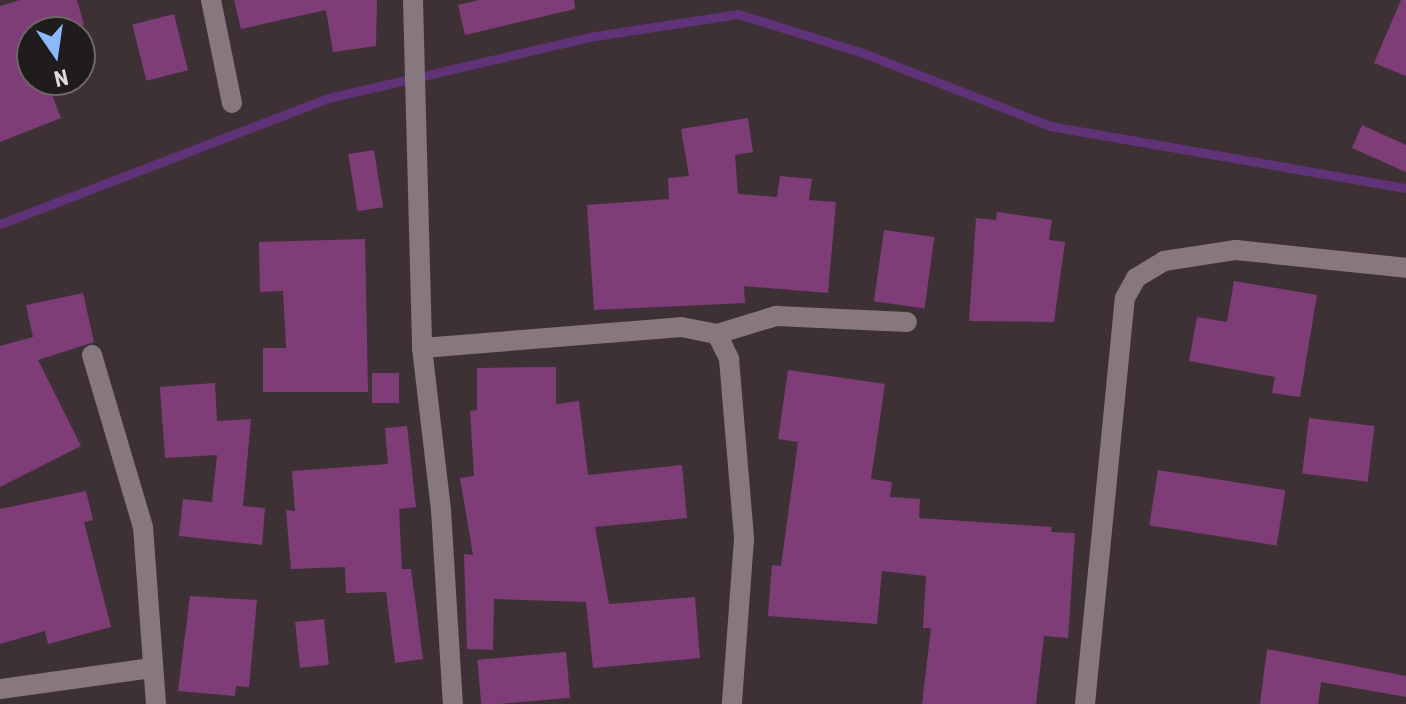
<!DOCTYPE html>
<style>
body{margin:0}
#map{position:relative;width:1406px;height:704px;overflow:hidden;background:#3d3136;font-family:"Roboto Condensed",sans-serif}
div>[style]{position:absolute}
.stream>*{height:9px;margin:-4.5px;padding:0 4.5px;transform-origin:4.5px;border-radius:4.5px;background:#603277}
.building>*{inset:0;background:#7f3d78;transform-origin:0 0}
.minor>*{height:20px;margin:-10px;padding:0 10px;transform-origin:10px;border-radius:10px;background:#86787e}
.tertiary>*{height:20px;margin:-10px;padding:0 10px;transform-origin:10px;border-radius:10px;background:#86787e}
span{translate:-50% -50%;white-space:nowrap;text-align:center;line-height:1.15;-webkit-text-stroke:7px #201b1d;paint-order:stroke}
.north{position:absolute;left:16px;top:16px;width:80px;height:80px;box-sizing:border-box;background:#201b1d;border:2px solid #6d6769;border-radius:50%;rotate:167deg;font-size:22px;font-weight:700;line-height:32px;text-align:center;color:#e1d9dc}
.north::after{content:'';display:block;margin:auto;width:28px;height:36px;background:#8abafc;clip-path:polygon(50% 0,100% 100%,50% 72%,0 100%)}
</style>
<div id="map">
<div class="stream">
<div style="left:0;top:224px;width:351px;rotate:-21deg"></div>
<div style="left:328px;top:98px;width:274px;rotate:-13.1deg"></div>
<div style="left:595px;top:36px;width:145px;rotate:-8.7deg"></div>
<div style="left:738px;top:14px;width:131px;rotate:17.3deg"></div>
<div style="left:863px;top:53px;width:201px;rotate:21.3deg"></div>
<div style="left:1050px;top:126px;width:361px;rotate:9.9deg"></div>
</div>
<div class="building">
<div style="clip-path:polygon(20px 0,77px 0,84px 25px,32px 32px,32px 80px,46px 80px,61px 118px,0 142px,0 6px)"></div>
<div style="clip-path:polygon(234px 0,377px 0,376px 46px,333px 52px,326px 10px,241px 29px)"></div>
<div style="clip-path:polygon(479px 0,574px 0,575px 9px,465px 35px,458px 5px)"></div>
<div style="clip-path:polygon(1401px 0,1406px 0,1406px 76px,1374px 63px)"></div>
<div style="left:174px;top:14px;width:58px;height:43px;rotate:76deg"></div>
<div style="clip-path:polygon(748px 118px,753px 152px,735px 155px,738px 194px,777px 197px,780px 176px,812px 179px,809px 200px,836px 202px,828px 293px,744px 286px,745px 303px,594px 310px,587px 205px,669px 199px,668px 178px,689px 176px,681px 129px)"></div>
<div style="clip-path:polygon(1362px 125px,1406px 145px,1406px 172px,1352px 148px)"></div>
<div style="left:374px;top:150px;width:58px;height:26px;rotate:81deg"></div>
<div style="clip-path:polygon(997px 212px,1052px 220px,1049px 240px,1065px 242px,1054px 322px,969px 321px,976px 218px,996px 220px)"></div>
<div style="left:884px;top:230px;width:51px;height:72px;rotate:8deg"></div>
<div style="clip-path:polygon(365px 239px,368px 392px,263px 392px,263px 348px,286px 348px,283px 291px,260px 292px,259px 242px)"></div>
<div style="clip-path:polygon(1234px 281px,1317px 295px,1300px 397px,1272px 393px,1275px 377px,1189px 361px,1197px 317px,1227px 322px)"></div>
<div style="clip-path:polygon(83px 293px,94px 342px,38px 360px,81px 446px,0 487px,0 346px,33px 337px,26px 305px)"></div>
<div style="clip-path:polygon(556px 367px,556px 404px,579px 401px,588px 475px,682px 465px,687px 518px,595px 527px,609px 604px,695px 597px,700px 658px,593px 668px,586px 602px,494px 599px,493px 650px,467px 649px,464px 554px,473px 555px,460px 478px,474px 476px,470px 411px,477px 410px,477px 368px)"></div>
<div style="clip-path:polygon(788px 370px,885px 384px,871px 479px,892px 482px,890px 497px,920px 499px,919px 518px,1052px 527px,1051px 532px,1075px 533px,1068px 638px,1044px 636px,1036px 704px,922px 704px,931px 628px,923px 628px,926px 576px,882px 571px,877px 624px,768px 616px,772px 565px,781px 566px,798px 442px,778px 439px)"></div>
<div style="left:372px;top:373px;width:27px;height:30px"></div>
<div style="clip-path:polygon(215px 383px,217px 421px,251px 419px,243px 506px,265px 508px,262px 545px,179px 536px,183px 499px,212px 502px,217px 455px,165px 458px,160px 387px)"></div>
<div style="left:1309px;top:418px;width:66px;height:56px;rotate:7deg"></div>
<div style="clip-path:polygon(407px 426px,416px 507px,399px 509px,402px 569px,411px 569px,423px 659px,395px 663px,386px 592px,346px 593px,345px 567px,291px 569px,286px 510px,295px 511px,292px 471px,388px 464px,385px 428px)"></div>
<div style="left:1158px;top:470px;width:129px;height:56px;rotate:9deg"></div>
<div style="clip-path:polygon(86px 491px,93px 520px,84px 522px,111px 627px,48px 644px,45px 631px,0 644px,0 509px)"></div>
<div style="clip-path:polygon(190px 596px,257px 600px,249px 687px,236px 686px,235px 696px,178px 691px)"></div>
<div style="left:324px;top:619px;width:46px;height:29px;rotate:84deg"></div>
<div style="clip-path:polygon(1267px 649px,1406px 676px,1406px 697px,1321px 682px,1318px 704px,1260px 704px)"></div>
<div style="left:566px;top:652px;width:46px;height:89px;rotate:85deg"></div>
</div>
<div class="minor">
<div style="left:211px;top:0;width:105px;rotate:78.5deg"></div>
<div style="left:717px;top:334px;width:28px;rotate:64deg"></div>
<div style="left:729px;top:359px;width:181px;rotate:85.2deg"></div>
<div style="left:744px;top:539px;width:165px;rotate:94.2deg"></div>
<div style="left:422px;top:348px;width:260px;rotate:-4.6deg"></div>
<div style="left:681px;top:327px;width:37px;rotate:11deg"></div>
<div style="left:717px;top:334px;width:62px;rotate:-17deg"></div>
<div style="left:776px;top:316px;width:131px;rotate:2.6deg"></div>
<div style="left:92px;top:355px;width:179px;rotate:73.5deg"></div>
<div style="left:143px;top:527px;width:177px;rotate:85.8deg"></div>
<div style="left:0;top:689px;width:153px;rotate:-7.9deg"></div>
<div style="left:1085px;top:704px;width:408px;rotate:-84.4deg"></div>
<div style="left:1125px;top:298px;width:23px;rotate:-61deg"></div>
<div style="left:1136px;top:278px;width:33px;rotate:-31deg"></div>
<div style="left:1164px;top:261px;width:73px;rotate:-8.7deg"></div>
<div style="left:1236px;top:250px;width:171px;rotate:6deg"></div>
</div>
<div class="tertiary">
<div style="left:413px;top:0;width:348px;rotate:88.5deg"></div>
<div style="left:422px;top:348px;width:163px;rotate:83.3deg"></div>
<div style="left:441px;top:510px;width:194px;rotate:86.5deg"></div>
</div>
<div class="north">N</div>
</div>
